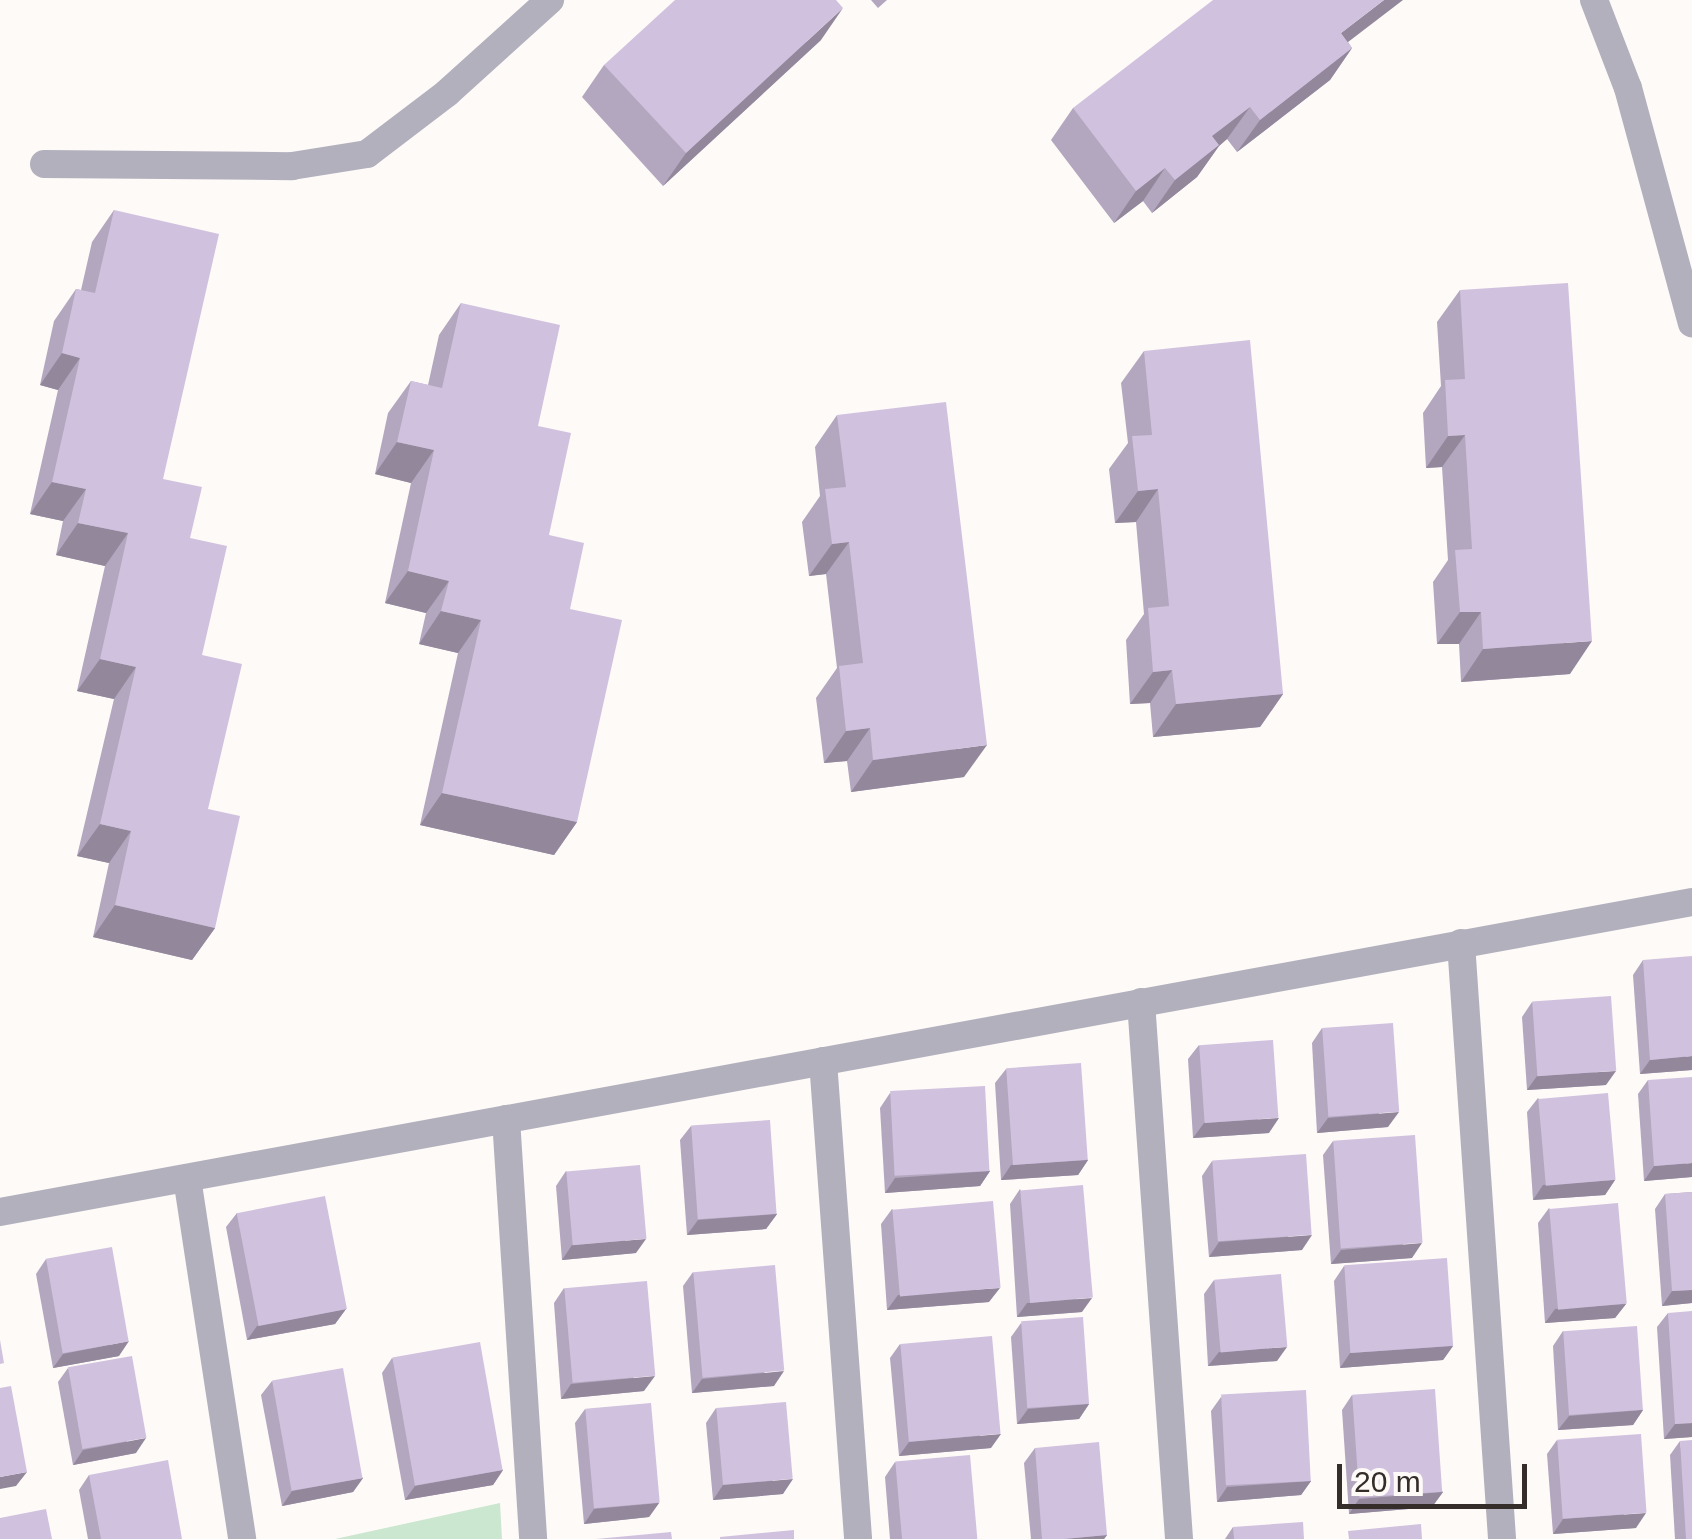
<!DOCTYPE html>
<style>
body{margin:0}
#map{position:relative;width:1692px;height:1539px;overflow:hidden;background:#fefaf8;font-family:Helvetica,sans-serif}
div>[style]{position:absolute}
.green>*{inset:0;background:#cbe7cf}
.service>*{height:28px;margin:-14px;padding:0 14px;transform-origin:14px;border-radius:14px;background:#b3b0bd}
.minor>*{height:28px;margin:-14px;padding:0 14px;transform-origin:14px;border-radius:14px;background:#b3b0bd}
.wall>*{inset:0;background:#b3a6bf}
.shaded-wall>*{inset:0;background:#92879b}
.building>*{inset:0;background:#d0c1de;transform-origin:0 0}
span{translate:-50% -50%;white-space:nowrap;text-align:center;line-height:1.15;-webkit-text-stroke:9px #fefaf8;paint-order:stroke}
.scale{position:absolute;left:1337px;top:1464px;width:190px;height:45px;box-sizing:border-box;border:5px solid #342d29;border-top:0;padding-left:12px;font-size:30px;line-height:35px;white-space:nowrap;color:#342d29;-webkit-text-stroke:8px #fefaf8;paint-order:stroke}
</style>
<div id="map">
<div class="green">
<div style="clip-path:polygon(500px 1503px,502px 1539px,335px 1539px)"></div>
</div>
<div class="service">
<div style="left:44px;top:164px;width:248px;rotate:0.5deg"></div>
<div style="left:292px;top:166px;width:76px;rotate:-9.1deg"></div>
<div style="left:367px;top:154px;width:101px;rotate:-37.3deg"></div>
<div style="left:447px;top:93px;width:139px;rotate:-42.1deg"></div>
</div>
<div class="minor">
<div style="left:1594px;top:0;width:94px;rotate:68.9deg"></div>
<div style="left:1628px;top:88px;width:244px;rotate:74.8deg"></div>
<div style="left:1461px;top:943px;width:597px;rotate:86.06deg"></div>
<div style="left:1141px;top:1002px;width:538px;rotate:85.95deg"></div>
<div style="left:823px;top:1061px;width:479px;rotate:85.8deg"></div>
<div style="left:506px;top:1119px;width:421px;rotate:86.3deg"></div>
<div style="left:187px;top:1178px;width:365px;rotate:81.3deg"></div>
<div style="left:0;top:1212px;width:1720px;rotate:-10.38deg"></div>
</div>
<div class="wall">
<div style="clip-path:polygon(871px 0,887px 0,878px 8px)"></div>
<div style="clip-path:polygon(821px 40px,663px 186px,582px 97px,604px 65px)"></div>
<div style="clip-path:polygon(1348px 42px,1352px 48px,1330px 80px,1237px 152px,1227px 139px,1219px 146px,1197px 177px,1152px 213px,1143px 201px,1114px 223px,1051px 140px,1073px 108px)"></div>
<div style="clip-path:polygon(114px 210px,163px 479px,190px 538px,202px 655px,208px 809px,215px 928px,192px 960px,93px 937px,109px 863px,77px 856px,114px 699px,77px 691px,105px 566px,56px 555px,63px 521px,30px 514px,58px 390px,40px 385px,54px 321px,76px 289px,81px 290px,92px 242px)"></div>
<div style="clip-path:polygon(1460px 290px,1570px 674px,1461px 682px,1459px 644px,1437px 644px,1433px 582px,1448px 560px,1442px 467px,1426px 468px,1423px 413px,1441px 386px,1437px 322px)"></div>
<div style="clip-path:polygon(461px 303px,538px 426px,549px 535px,570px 609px,577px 822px,554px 855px,420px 825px,458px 653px,419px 644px,426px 613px,385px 603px,411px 483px,375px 474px,388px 413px,411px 381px,428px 385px,439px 335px)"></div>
<div style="clip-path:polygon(1144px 351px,1283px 694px,1260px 727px,1153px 737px,1150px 703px,1130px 704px,1126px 640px,1144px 614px,1136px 522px,1115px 523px,1109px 469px,1128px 443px,1121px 383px)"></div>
<div style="clip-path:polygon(837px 415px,964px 777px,851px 792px,847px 761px,824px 763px,816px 698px,837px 668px,826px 574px,809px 576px,802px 522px,820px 496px,815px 447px)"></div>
<div style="clip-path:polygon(1643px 960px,1692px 1070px,1640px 1074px,1633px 975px)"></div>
<div style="clip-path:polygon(1532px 1002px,1606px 1085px,1527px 1090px,1522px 1017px)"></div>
<div style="clip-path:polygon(1322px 1028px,1388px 1127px,1317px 1133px,1312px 1043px)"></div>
<div style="clip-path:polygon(1199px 1045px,1269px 1133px,1193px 1138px,1188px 1059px)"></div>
<div style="clip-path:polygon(1006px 1069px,1088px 1160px,1078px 1175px,1001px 1180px,995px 1083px)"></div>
<div style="clip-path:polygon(1648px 1080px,1692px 1177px,1644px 1181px,1638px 1094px)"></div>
<div style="clip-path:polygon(890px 1093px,990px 1171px,980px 1186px,885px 1193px,880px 1108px)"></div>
<div style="clip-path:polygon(1538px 1098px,1615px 1180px,1605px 1195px,1533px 1200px,1527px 1112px)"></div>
<div style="clip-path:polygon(691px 1126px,777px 1214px,766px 1229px,687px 1235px,680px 1140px)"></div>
<div style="clip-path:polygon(1333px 1141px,1412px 1258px,1331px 1264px,1323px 1155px)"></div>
<div style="clip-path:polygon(1212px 1161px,1302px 1250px,1209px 1257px,1202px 1176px)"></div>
<div style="clip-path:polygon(566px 1171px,636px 1253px,562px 1260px,556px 1186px)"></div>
<div style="clip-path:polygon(1020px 1189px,1082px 1312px,1017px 1317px,1010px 1204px)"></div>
<div style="clip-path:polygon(1692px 1192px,1692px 1303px,1662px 1306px,1655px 1209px,1665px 1194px)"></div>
<div style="clip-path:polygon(1549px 1208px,1626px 1304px,1615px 1318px,1545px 1323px,1538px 1223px)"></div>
<div style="clip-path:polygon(892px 1209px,989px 1302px,887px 1310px,881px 1224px)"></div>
<div style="clip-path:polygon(237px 1213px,346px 1309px,335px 1324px,247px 1340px,226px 1227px)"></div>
<div style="clip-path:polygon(46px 1259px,119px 1356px,53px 1368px,36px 1274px)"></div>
<div style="clip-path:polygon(1344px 1266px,1453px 1346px,1443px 1360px,1340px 1368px,1334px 1281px)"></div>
<div style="clip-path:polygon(693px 1272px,774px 1386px,692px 1393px,683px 1286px)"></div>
<div style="clip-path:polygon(1214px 1280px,1277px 1361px,1208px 1366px,1204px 1294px)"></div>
<div style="clip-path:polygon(564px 1288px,644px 1391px,561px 1399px,554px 1303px)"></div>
<div style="clip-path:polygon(1668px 1313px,1692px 1437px,1664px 1439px,1657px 1327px)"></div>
<div style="clip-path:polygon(1021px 1323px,1089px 1404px,1079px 1419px,1017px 1424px,1011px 1337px)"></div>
<div style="clip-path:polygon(1563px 1331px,1643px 1410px,1633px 1425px,1558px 1430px,1553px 1346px)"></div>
<div style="clip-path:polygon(900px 1344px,991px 1448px,899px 1456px,890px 1358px)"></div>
<div style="clip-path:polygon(392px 1358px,503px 1470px,493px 1485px,405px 1500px,382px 1373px)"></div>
<div style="clip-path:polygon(68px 1368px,136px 1453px,73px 1465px,58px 1382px)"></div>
<div style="clip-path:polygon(272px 1381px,363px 1478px,353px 1492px,282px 1506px,261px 1395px)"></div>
<div style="clip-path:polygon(1352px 1395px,1443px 1492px,1432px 1507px,1349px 1514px,1342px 1410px)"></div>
<div style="clip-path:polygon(1221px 1397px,1311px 1481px,1301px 1495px,1217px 1502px,1211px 1411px)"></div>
<div style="clip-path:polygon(716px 1408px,783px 1494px,713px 1500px,706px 1423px)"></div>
<div style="clip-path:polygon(585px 1409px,659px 1503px,649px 1517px,584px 1524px,575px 1423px)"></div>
<div style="clip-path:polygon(1557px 1440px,1636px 1528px,1553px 1534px,1547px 1454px)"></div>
<div style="clip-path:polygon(1680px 1441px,1692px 1539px,1675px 1539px,1670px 1455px)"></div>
<div style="clip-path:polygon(1035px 1448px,1107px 1535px,1104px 1539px,1031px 1539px,1024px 1463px)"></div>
<div style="clip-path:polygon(895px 1462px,977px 1539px,890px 1539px,885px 1477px)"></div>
<div style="clip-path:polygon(89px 1475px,182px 1539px,88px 1539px,79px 1490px)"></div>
<div style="clip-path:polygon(1233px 1527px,1304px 1539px,1225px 1539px)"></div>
</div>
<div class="shaded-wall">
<div style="clip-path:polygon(1384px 0,1403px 0,1318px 65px,1341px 33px)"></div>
<div style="clip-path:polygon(843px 8px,821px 40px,663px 186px,686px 153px)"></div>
<div style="clip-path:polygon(1352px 48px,1330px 80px,1237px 152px,1260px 120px)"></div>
<div style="clip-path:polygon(1250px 107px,1227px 139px,1219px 146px,1197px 177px,1152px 213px,1175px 180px,1212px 136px)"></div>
<div style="clip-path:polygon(1165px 168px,1143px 201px,1114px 223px,1136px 191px)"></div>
<div style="clip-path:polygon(62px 353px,80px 358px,58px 390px,40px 385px)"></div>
<div style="clip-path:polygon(1465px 435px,1442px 467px,1426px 468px,1448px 436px)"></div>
<div style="clip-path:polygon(397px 442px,434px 450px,411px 483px,375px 474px)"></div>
<div style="clip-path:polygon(52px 482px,86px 489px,63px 521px,30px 514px)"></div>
<div style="clip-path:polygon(1158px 489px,1136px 522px,1115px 523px,1138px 491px)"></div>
<div style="clip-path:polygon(78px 523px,128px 533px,105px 566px,56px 555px)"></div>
<div style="clip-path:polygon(849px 542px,826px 574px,809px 576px,832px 544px)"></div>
<div style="clip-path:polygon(408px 571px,449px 581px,426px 613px,385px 603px)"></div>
<div style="clip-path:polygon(441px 611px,481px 620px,458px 653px,419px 644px)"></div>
<div style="clip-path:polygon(1460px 612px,1481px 612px,1459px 644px,1437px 644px)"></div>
<div style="clip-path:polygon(1592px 641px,1570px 674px,1461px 682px,1483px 649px)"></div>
<div style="clip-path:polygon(100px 659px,136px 667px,114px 699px,77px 691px)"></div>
<div style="clip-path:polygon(1172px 670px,1150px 703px,1130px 704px,1153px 672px)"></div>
<div style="clip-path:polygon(1283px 694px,1260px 727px,1153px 737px,1176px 704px)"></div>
<div style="clip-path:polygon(870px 728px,847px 761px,824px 763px,846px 731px)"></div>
<div style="clip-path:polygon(987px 745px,964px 777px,851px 792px,873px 760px)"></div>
<div style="clip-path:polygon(442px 793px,577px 822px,554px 855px,420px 825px)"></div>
<div style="clip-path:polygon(100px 824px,131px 831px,109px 863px,77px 856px)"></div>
<div style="clip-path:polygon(115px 905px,215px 928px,192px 960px,93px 937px)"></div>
<div style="clip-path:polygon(1692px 1056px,1692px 1070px,1640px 1074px,1650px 1060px)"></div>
<div style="clip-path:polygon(1616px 1071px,1606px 1085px,1527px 1090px,1537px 1076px)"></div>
<div style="clip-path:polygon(1399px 1112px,1388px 1127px,1317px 1133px,1328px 1118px)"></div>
<div style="clip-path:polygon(1279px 1118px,1269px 1133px,1193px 1138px,1204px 1123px)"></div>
<div style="clip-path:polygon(1088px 1160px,1078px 1175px,1001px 1180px,1011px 1165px)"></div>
<div style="clip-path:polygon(1692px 1163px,1692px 1177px,1644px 1181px,1654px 1166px)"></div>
<div style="clip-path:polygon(990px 1171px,980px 1186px,885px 1193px,895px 1178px)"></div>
<div style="clip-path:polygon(1615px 1180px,1605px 1195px,1533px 1200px,1543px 1185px)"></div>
<div style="clip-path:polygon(777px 1214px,766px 1229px,687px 1235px,698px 1220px)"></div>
<div style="clip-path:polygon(1312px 1235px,1302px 1250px,1209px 1257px,1219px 1242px)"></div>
<div style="clip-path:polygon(646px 1239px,636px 1253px,562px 1260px,572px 1245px)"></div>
<div style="clip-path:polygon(1422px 1243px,1412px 1258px,1331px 1264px,1341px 1250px)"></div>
<div style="clip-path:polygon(1000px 1288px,989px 1302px,887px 1310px,898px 1295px)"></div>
<div style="clip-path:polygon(1692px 1290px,1692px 1303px,1662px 1306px,1672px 1291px)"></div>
<div style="clip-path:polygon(1092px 1298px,1082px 1312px,1017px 1317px,1027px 1303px)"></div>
<div style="clip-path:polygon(1626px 1304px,1615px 1318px,1545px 1323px,1555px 1309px)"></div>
<div style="clip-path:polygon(346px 1309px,335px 1324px,247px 1340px,257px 1326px)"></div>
<div style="clip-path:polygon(129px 1341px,119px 1356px,53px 1368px,63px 1354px)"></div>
<div style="clip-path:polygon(1453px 1346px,1443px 1360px,1340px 1368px,1350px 1353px)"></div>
<div style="clip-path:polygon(1287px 1347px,1277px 1361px,1208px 1366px,1219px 1352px)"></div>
<div style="clip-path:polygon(784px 1371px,774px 1386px,692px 1393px,702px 1379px)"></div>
<div style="clip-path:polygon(655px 1376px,644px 1391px,561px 1399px,571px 1384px)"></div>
<div style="clip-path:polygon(1089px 1404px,1079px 1419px,1017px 1424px,1028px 1409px)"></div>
<div style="clip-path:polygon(1643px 1410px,1633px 1425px,1558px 1430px,1569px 1416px)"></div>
<div style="clip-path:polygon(1692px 1423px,1692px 1437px,1664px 1439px,1675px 1424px)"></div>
<div style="clip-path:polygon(1001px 1434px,991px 1448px,899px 1456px,909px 1442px)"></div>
<div style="clip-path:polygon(146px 1438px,136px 1453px,73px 1465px,83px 1450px)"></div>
<div style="clip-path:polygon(503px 1470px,493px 1485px,405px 1500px,415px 1486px)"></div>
<div style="clip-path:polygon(27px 1472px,16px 1486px,0 1489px,0 1477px)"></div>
<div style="clip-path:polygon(363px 1478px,353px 1492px,282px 1506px,292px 1491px)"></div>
<div style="clip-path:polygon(793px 1479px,783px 1494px,713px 1500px,723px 1485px)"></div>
<div style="clip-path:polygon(1311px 1481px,1301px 1495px,1217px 1502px,1227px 1487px)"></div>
<div style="clip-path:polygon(1443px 1492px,1432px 1507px,1349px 1514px,1359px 1499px)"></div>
<div style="clip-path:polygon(659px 1503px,649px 1517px,584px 1524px,594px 1509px)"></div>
<div style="clip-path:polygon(1646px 1513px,1636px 1528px,1553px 1534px,1563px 1519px)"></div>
<div style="clip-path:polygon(1107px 1535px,1104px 1539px,1064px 1539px)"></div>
</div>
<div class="building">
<div style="clip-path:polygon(675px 0,836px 0,843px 8px,686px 153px,604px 65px)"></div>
<div style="clip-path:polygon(1213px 0,1384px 0,1341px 33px,1352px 48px,1260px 120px,1250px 107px,1212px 136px,1219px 145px,1175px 180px,1165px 168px,1136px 191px,1073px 108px)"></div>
<div style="clip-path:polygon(114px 210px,219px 234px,163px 479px,202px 487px,190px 538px,227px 546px,202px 655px,242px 664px,208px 809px,240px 816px,215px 928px,115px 905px,131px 831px,100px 824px,136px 667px,100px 659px,128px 533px,78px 523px,86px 489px,52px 482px,80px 358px,62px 353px,76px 289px,95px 293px)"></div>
<div style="clip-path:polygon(1568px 283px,1592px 641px,1483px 649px,1481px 612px,1460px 612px,1455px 550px,1472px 549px,1465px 435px,1448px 436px,1445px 380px,1465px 379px,1460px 290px)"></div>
<div style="clip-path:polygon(461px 303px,560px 325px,538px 426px,571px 433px,549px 535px,584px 543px,570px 609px,622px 620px,577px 822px,442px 793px,481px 620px,441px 611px,449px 581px,408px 571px,434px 450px,397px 442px,411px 381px,442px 388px)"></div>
<div style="clip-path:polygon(1250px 340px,1283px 694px,1176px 704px,1172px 670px,1153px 672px,1148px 608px,1169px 606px,1158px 489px,1138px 491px,1132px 436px,1152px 435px,1144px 351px)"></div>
<div style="clip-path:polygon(946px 402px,987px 745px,873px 760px,870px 728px,846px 731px,839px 666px,863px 663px,849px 542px,832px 544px,825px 489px,846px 487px,837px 415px)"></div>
<div style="clip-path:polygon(1692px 956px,1692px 1056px,1650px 1060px,1643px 960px)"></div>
<div style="left:1611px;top:996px;width:75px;height:79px;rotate:86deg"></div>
<div style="left:1393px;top:1023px;width:89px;height:71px;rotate:86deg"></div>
<div style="left:1273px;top:1040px;width:78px;height:74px;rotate:86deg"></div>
<div style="left:1081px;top:1063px;width:97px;height:75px;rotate:86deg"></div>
<div style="clip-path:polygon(1692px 1077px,1692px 1163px,1654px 1166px,1648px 1080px)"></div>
<div style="left:985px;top:1086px;width:85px;height:95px;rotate:87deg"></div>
<div style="left:1608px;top:1093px;width:87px;height:70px;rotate:85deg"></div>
<div style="left:770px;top:1120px;width:94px;height:79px;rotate:86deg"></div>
<div style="left:1415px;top:1135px;width:108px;height:82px;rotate:86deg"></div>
<div style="left:1306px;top:1154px;width:81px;height:94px;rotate:86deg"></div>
<div style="left:640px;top:1165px;width:74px;height:74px;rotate:85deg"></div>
<div style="left:1083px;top:1185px;width:113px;height:63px;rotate:85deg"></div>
<div style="clip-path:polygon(1692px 1192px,1692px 1290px,1672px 1291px,1665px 1194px)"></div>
<div style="left:325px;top:1196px;width:115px;height:90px;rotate:79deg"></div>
<div style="left:993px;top:1201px;width:87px;height:101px;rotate:85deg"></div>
<div style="left:1618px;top:1203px;width:101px;height:69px;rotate:85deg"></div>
<div style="left:112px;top:1247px;width:96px;height:67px;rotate:80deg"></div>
<div style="left:1447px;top:1258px;width:88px;height:103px;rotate:86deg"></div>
<div style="left:775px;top:1265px;width:106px;height:82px;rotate:85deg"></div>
<div style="left:1281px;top:1274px;width:73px;height:67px;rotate:85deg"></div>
<div style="left:647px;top:1281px;width:95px;height:83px;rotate:85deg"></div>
<div style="clip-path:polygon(1692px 1311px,1692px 1423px,1675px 1424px,1668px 1313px)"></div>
<div style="left:1083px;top:1317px;width:87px;height:62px;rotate:86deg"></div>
<div style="left:1637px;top:1326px;width:84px;height:74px;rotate:86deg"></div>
<div style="left:992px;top:1336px;width:98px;height:92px;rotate:85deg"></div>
<div style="clip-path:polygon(0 1340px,4px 1363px,0 1364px)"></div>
<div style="left:480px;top:1342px;width:130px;height:89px;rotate:80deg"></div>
<div style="left:132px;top:1356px;width:83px;height:65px;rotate:80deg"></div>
<div style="left:343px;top:1368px;width:112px;height:72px;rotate:80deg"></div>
<div style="clip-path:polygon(11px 1386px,27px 1472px,0 1477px,0 1388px)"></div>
<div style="left:1435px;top:1389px;width:103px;height:83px;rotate:86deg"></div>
<div style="left:1306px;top:1390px;width:91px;height:85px;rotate:87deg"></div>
<div style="left:786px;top:1402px;width:77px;height:70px;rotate:85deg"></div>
<div style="left:651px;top:1403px;width:100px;height:66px;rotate:85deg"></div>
<div style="left:1641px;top:1434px;width:79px;height:84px;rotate:86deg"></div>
<div style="clip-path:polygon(1692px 1440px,1692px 1539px,1686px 1539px,1680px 1441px)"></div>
<div style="clip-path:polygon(1099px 1442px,1107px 1535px,1064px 1539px,1042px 1539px,1035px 1448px)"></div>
<div style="left:970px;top:1455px;width:84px;height:75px;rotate:85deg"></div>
<div style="clip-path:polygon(168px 1460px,182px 1539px,101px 1539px,89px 1475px)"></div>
<div style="clip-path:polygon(46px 1509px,52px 1539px,0 1539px,0 1518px)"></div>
<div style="clip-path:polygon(1303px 1522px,1304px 1539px,1234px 1539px,1233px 1527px)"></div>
<div style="clip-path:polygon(1421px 1524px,1422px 1539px,1349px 1539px,1348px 1531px)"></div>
<div style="clip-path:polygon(794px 1530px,794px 1539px,720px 1539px,720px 1537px)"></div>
<div style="clip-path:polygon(671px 1532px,672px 1539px,596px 1539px)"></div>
</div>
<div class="scale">20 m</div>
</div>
